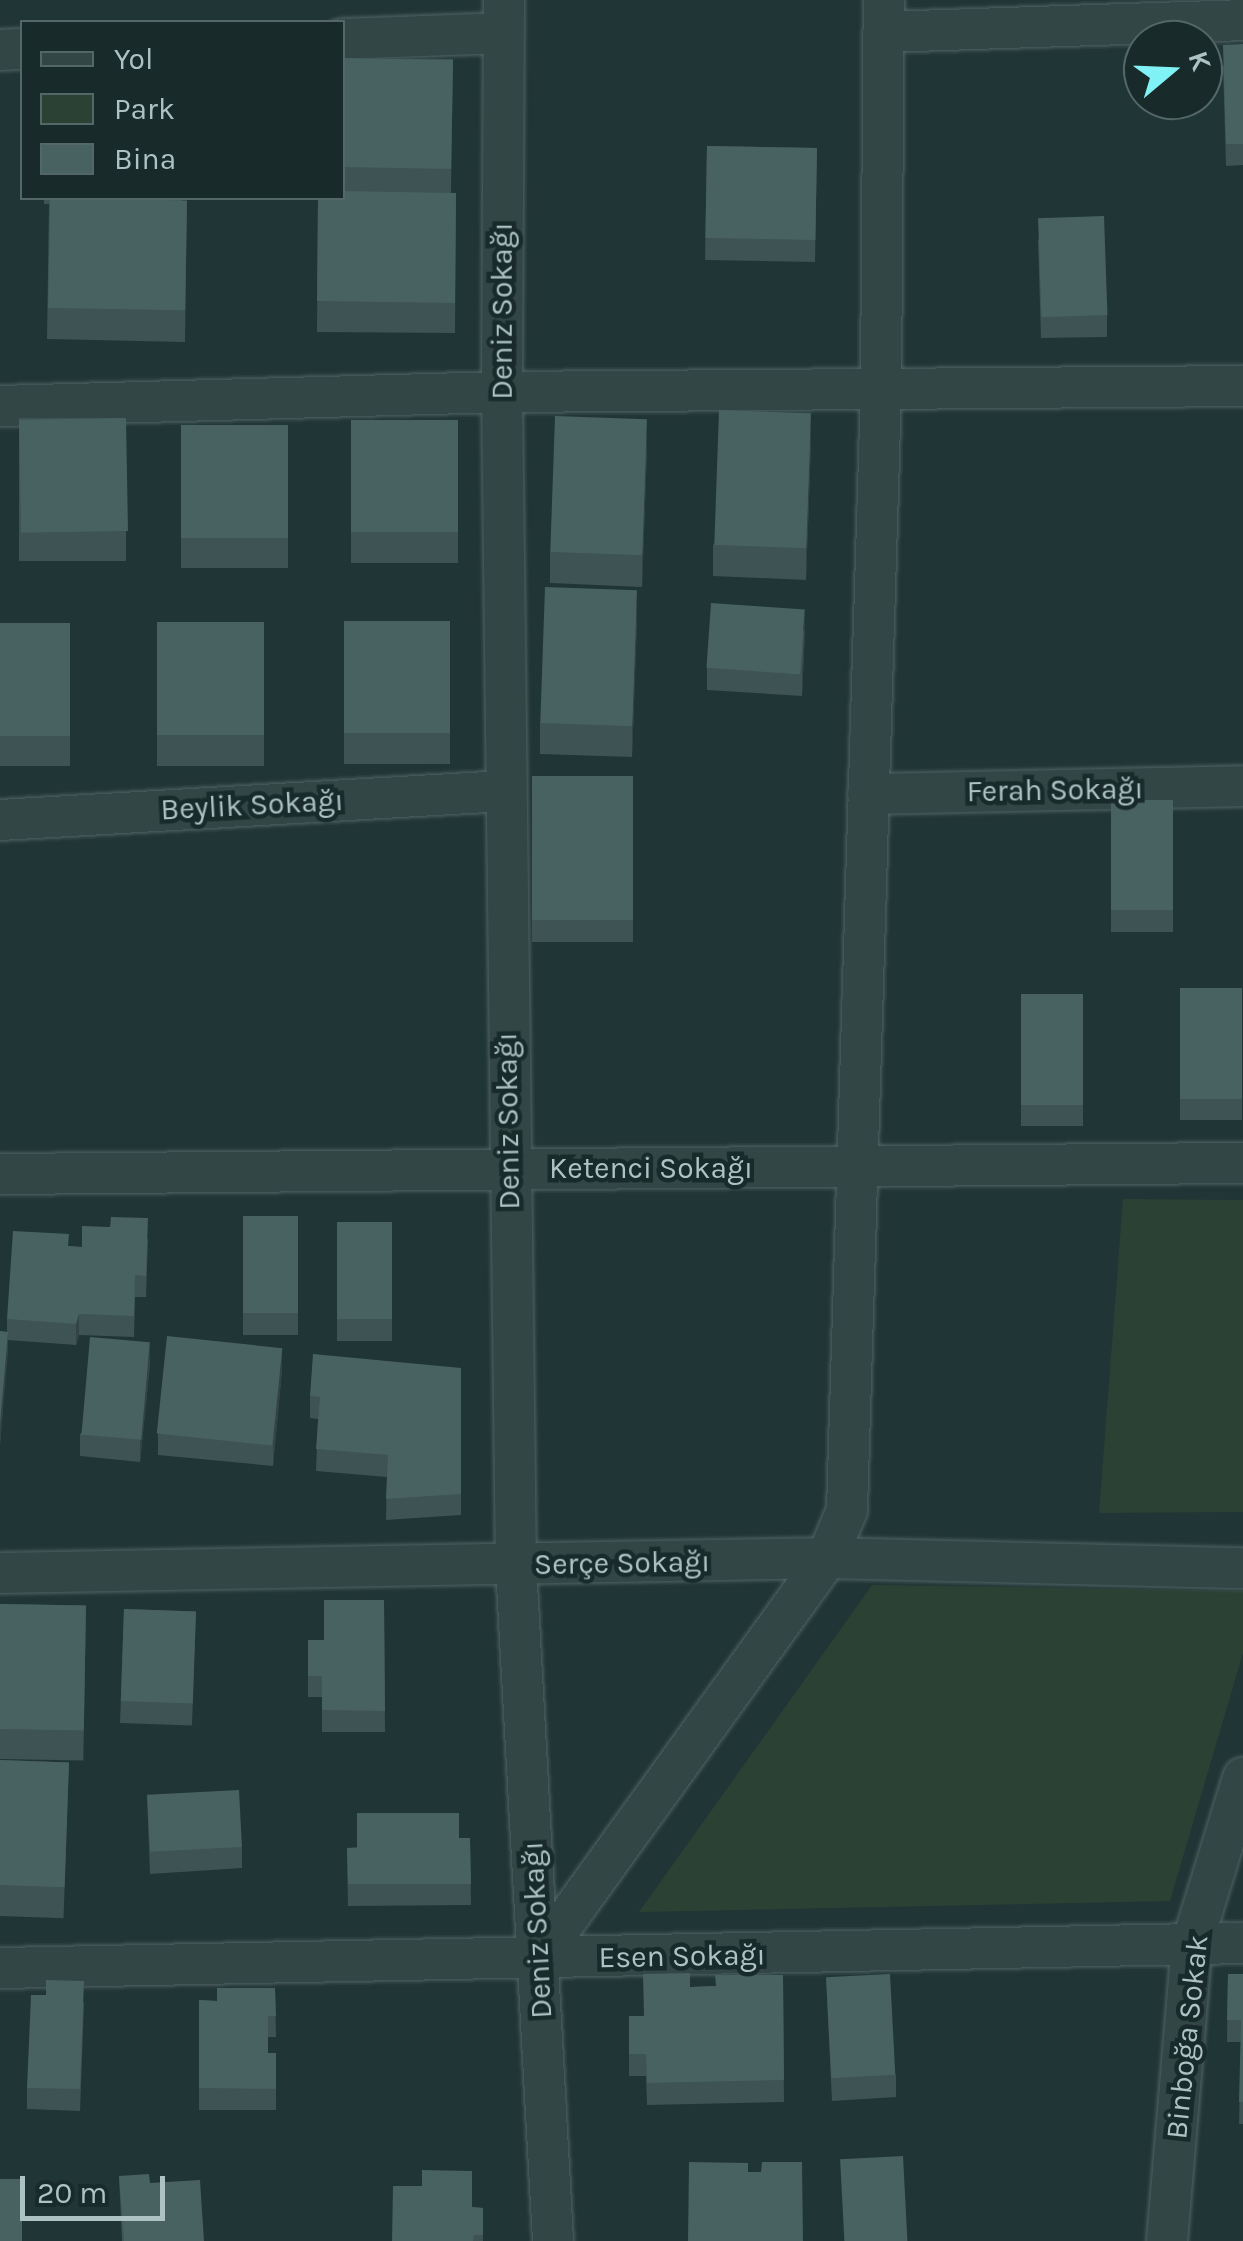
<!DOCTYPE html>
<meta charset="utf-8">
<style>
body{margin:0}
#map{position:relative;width:1243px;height:2241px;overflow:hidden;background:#203535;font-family:Karla,sans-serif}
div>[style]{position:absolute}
.green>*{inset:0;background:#2b4133}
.roads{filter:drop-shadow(0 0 2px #506364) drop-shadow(0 0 2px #506364)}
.street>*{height:40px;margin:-20px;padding:0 20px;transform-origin:20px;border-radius:20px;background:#334646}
.wall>*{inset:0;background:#3e5353;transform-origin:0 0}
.shaded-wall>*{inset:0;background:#324444}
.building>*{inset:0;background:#486161;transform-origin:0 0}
span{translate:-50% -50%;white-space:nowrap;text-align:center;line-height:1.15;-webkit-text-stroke:9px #192a2a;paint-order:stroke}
.street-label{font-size:30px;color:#adc2c3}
.legend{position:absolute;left:20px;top:20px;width:325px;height:180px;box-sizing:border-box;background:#192a2a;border:2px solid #546767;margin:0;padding:12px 18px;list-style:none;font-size:30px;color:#adc2c3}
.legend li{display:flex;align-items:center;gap:20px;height:50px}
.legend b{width:50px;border:2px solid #546767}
.north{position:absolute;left:1123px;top:20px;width:100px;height:100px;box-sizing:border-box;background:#192a2a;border:2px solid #546767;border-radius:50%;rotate:71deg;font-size:28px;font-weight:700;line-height:40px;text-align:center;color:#adc2c3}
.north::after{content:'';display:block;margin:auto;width:35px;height:45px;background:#80f1f4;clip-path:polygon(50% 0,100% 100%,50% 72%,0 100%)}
.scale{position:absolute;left:20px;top:2176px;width:145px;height:45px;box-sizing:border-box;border:5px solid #adc2c3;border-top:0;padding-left:12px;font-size:30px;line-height:35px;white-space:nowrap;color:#adc2c3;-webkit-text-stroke:8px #192a2a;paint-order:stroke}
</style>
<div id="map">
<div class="green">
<div style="clip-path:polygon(1123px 1199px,1243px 1200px,1243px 1512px,1099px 1513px)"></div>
<div style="clip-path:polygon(872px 1585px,1243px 1591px,1243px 1653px,1170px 1901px,639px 1912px)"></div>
</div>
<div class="roads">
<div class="street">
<div style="left:504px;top:0;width:392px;rotate:90.3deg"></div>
<div style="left:502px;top:392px;width:1174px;rotate:89.32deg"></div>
<div style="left:516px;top:1566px;width:676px;rotate:86.86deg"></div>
<div style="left:884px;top:32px;width:359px;rotate:-1.9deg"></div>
<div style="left:342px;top:39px;width:162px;rotate:-2.1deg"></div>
<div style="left:0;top:50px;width:22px;rotate:-3deg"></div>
<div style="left:0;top:406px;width:502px;rotate:-1.6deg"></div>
<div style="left:502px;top:392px;width:741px;rotate:-0.46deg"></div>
<div style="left:868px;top:794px;width:375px;rotate:-1.2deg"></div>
<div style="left:0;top:820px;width:506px;rotate:-3.29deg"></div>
<div style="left:0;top:1174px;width:1243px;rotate:-0.51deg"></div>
<div style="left:0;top:1573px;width:827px;rotate:-1.04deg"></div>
<div style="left:827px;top:1558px;width:416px;rotate:1.4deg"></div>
<div style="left:538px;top:1959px;width:494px;rotate:-54.2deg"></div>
<div style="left:827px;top:1558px;width:52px;rotate:-67.4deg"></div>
<div style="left:847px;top:1510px;width:1121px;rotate:-88.26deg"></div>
<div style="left:881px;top:390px;width:390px;rotate:-89.6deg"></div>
<div style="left:0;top:1968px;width:1243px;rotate:-1.15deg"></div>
<div style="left:1167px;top:2241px;width:298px;rotate:-85.2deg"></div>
<div style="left:1192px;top:1944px;width:174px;rotate:-72.9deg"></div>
</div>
</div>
<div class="wall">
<div style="clip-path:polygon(1243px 44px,1243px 165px,1226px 166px,1223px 66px)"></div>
<div style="clip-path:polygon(342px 58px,453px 59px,451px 193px,456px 193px,455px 333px,317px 332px,318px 198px,313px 198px,342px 198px)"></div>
<div style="left:707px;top:146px;width:110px;height:114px;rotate:1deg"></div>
<div style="clip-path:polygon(44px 198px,183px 198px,182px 201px,187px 201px,185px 342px,47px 339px,49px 204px,44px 204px)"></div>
<div style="clip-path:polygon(1038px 239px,1107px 315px,1107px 337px,1041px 338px)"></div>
<div style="left:126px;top:418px;width:143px;height:107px;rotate:90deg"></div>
<div style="left:351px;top:420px;width:107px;height:143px"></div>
<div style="left:181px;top:425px;width:107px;height:143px"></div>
<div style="clip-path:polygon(811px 444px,806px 580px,713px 576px,713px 545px)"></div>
<div style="clip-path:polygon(647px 450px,642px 587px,550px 583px,550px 552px)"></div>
<div style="left:344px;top:621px;width:106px;height:143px"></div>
<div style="clip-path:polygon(637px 621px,632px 757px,540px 754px,540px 723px)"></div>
<div style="left:157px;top:622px;width:107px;height:144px"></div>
<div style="left:0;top:623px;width:70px;height:143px"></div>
<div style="clip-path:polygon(805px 630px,802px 696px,707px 690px,707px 668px)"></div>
<div style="left:532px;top:776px;width:101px;height:166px"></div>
<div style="left:1111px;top:800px;width:62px;height:132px"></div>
<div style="left:1180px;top:988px;width:62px;height:132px"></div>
<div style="left:1021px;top:994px;width:62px;height:132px"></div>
<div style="left:243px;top:1216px;width:55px;height:119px"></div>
<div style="left:337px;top:1222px;width:55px;height:119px"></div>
<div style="clip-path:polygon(148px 1239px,146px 1297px,135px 1297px,134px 1337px,79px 1335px,76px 1345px,8px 1340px,0 1445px,0 1331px,7px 1332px,7px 1319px,68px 1246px,82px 1247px)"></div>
<div style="clip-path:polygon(150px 1364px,140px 1462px,80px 1456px,80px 1434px)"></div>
<div style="clip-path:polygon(461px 1368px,461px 1515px,386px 1520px,387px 1477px,316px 1471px,318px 1419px,310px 1418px,310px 1396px)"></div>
<div style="clip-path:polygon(282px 1370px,273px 1466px,158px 1455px,158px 1434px)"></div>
<div style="clip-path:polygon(384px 1600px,385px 1732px,322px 1732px,322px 1697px,308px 1697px,308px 1640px,324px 1640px)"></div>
<div style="left:0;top:1604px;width:86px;height:155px;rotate:1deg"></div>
<div style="left:124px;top:1609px;width:72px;height:114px;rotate:2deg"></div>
<div style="left:0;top:1760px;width:69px;height:156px;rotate:2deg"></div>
<div style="clip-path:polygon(147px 1796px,242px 1847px,242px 1868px,150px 1874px)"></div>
<div style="clip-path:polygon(459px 1838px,470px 1838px,471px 1905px,348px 1906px,347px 1848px)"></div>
<div style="clip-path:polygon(1228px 1974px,1243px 1974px,1243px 2124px,1239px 2124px,1241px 2042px,1227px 2042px)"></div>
<div style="clip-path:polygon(783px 1975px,784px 2102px,647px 2105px,646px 2076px,629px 2076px,629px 2016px,644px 2016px,690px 1987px,715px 1986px)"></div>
<div style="clip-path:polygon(826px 1977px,896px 2075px,896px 2097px,832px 2101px)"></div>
<div style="clip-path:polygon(275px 1988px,276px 2037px,268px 2037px,268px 2053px,276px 2053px,276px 2110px,199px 2110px,199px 2000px,217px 2001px)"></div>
<div style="clip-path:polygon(46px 1995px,84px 2003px,80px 2111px,27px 2109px,27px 2088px)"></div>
<div style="clip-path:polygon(119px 2176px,150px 2183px,204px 2241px,122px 2241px)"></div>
<div style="clip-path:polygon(472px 2207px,483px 2208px,483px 2241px,392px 2241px)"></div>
</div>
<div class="shaded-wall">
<div style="clip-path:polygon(811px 413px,811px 444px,806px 580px,806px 549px)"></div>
<div style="clip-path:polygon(647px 420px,647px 450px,642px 587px,642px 556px)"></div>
<div style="clip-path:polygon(637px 590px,637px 621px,632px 757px,632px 727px)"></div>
<div style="clip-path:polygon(805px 609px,805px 630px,802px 696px,802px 674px)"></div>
<div style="clip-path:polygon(79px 1314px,79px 1335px,76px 1345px,76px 1324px)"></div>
<div style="clip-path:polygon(8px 1332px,8px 1353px,0 1445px,0 1423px)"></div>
<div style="clip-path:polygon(150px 1342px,150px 1364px,140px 1462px,140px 1440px)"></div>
<div style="clip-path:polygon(282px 1348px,282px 1370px,273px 1466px,273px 1445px)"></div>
</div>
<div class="building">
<div style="clip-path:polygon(1243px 44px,1243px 144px,1226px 144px,1223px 45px)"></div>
<div style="left:342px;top:58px;width:111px;height:109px;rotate:1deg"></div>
<div style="left:707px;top:146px;width:110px;height:92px;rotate:1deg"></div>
<div style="clip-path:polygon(342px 191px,456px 193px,455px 303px,317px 301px,318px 198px,342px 198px)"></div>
<div style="left:50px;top:198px;width:137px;height:110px;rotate:1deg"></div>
<div style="left:1104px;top:216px;width:99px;height:66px;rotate:88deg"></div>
<div style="left:719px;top:410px;width:92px;height:135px;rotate:2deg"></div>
<div style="left:555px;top:416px;width:92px;height:136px;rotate:2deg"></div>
<div style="left:126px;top:418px;width:113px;height:107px;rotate:89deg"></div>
<div style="left:351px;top:420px;width:107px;height:112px"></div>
<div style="left:181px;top:425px;width:107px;height:113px"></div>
<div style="left:545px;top:587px;width:92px;height:136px;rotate:2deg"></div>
<div style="left:711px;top:603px;width:94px;height:65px;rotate:4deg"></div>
<div style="left:344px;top:621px;width:106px;height:112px"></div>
<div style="left:157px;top:622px;width:107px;height:113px"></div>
<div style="left:0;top:623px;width:70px;height:113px"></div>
<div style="left:532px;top:776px;width:101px;height:144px"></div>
<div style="left:1111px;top:800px;width:62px;height:110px"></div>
<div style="left:1180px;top:988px;width:62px;height:111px"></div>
<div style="left:1021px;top:994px;width:62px;height:111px"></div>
<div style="left:243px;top:1216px;width:55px;height:97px"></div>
<div style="clip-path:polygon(111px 1217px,148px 1218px,146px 1276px,135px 1275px,134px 1316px,79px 1314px,76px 1324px,7px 1319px,13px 1231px,69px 1234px,68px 1246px,82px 1247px,82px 1226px,110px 1227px)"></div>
<div style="left:337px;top:1222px;width:55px;height:97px"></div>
<div style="clip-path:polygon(0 1331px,8px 1332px,0 1423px)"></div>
<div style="left:167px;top:1336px;width:116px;height:98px;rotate:6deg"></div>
<div style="left:90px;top:1337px;width:60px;height:98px;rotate:5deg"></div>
<div style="clip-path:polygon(313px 1354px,461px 1368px,461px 1494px,386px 1499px,388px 1455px,316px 1449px,320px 1397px,310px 1396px)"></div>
<div style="clip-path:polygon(324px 1600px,384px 1600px,385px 1711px,322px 1710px,322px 1676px,308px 1676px,308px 1640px,324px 1640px)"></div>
<div style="left:0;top:1604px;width:86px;height:125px;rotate:1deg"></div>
<div style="left:124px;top:1609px;width:72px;height:92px;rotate:2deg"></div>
<div style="left:0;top:1760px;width:69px;height:125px;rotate:2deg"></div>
<div style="left:239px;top:1790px;width:57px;height:92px;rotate:87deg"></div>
<div style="clip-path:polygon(357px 1813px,459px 1813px,459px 1838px,470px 1838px,471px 1884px,348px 1884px,347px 1848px,357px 1848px)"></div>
<div style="clip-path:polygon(690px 1973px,690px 1987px,716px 1986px,715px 1975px,783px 1975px,784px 2080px,647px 2083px,646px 2054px,629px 2054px,629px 2016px,644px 2016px,643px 1974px)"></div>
<div style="left:890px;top:1974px;width:101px;height:64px;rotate:87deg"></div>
<div style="clip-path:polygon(1228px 1974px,1243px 1974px,1243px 2102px,1239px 2102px,1241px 2020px,1227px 2020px)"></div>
<div style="clip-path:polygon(46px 1980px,84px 1981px,80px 2089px,27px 2088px,31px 1995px,46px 1995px)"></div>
<div style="clip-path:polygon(217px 1988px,275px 1988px,276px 2016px,268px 2016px,268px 2053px,276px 2053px,276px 2089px,199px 2088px,199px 2000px,217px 2001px)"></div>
<div style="left:903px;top:2156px;width:85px;height:63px;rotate:87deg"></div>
<div style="clip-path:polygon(689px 2162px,748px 2163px,748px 2172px,761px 2172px,762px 2162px,802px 2162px,803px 2241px,688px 2241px)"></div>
<div style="clip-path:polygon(422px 2170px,472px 2171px,472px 2207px,483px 2208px,483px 2235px,474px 2235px,473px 2241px,392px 2241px,393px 2186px,422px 2186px)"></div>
<div style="clip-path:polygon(149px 2174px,150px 2183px,200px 2180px,204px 2241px,124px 2241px,119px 2176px)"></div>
<div style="left:0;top:2179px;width:22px;height:62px"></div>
</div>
<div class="street-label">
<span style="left:502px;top:311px;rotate:-90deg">Deniz Sokağı</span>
<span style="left:1055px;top:790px;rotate:-1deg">Ferah Sokağı</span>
<span style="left:252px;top:805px;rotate:-3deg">Beylik Sokağı</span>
<span style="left:508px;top:1121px;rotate:-91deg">Deniz Sokağı</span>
<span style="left:651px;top:1168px">Ketenci Sokağı</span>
<span style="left:622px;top:1563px;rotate:-1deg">Serçe Sokağı</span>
<span style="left:537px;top:1930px;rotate:-93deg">Deniz Sokağı</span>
<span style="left:682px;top:1956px;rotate:-1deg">Esen Sokağı</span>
<span style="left:1187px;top:2037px;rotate:-84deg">Binboğa Sokak</span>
</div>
<ul class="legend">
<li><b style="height:12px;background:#334646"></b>Yol</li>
<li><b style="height:28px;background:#2b4133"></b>Park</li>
<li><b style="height:28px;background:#486161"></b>Bina</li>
</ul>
<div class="north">K</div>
<div class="scale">20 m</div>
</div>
